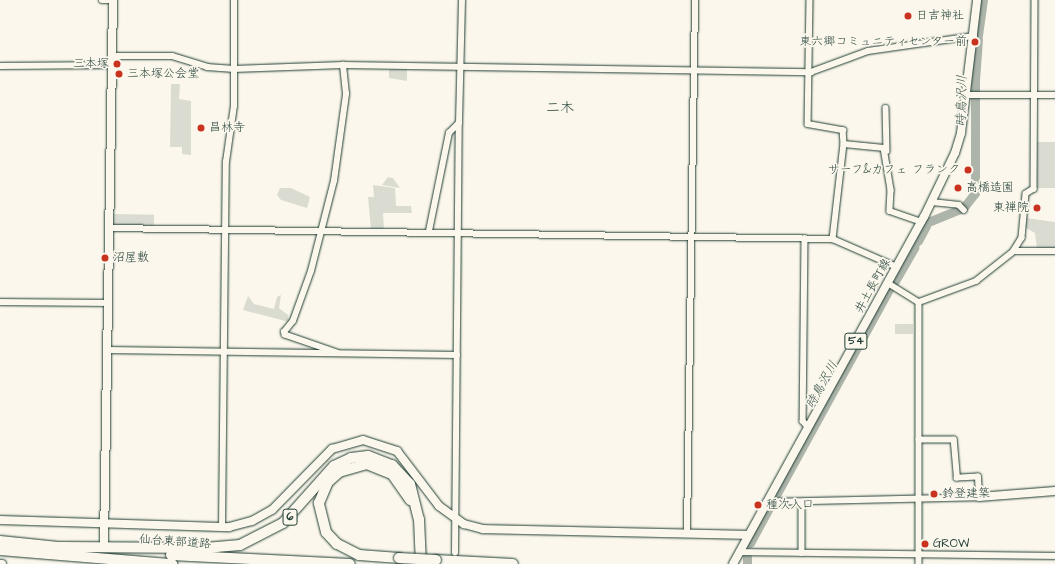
<!DOCTYPE html>
<meta charset="utf-8">
<style>
body{margin:0}
#map{position:relative;width:1055px;height:564px;overflow:hidden;background:#fbf7ec;font-family:"Architects Daughter","Klee One",sans-serif}
div>[style]{position:absolute}
.green>*{inset:0;background:#dbdcd1;transform-origin:0 0}
.river>*{height:9px;margin:-4.5px;padding:0 4.5px;transform-origin:4.5px;border-radius:4.5px;background:#adb4aa}
.roads{filter:drop-shadow(0 0 1px #1f3d34) drop-shadow(0 0 1px #1f3d34)}
.street>*{height:5.5px;margin:-2.75px;padding:0 2.75px;transform-origin:2.75px;border-radius:2.75px;background:#fbf7ec}
.secondary>*{height:8px;margin:-4px;padding:0 4px;transform-origin:4px;border-radius:4px;background:#fbf7ec}
.primary>*{height:8px;margin:-4px;padding:0 4px;transform-origin:4px;border-radius:4px;background:#fbf7ec}
.highway>*{height:10px;margin:-5px;padding:0 5px;transform-origin:5px;border-radius:5px;background:#fbf7ec}
.bridges{filter:drop-shadow(0 0 1px #1f3d34) drop-shadow(0 0 1px #1f3d34)}
.highway-bridge>*{height:10px;margin:-5px;padding:0 5px;transform-origin:5px;border-radius:5px;background:#fbf7ec}
.dots>*{width:11px;height:11px;translate:-50% -50%;box-sizing:border-box;border:2px solid #fbf7ec;border-radius:50%}
span{translate:-50% -50%;white-space:nowrap;text-align:center;line-height:1.15;-webkit-text-stroke:3.5px #fbf7ec;paint-order:stroke}
.shield-label span{padding:1px 3px;background:#fbf7ec;border:1px solid;border-radius:3px;-webkit-text-stroke-width:0}
.shield-label{font-size:11px;color:#1f3d34;font-weight:700}
.poi-label{font-size:12px;color:#1f3d34}
.left{translate:0 -50%;text-align:left}
.right{translate:-100% -50%;text-align:right}
.street-label{font-size:12px;color:#1f3d34}
.water-label{font-size:13px;color:#425b52;font-style:italic}
.quarter-label{font-size:14px;color:#1f3d34}
</style>
<div id="map">
<div class="green">
<div style="clip-path:polygon(389px 69px,407px 69px,407px 81px,389px 78px)"></div>
<div style="clip-path:polygon(171px 84px,180px 84px,179px 99px,191px 101px,191px 155px,182px 154px,182px 147px,170px 147px)"></div>
<div style="left:1037px;top:142px;width:18px;height:46px"></div>
<div style="clip-path:polygon(388px 177px,393px 178px,400px 188px,382px 185px)"></div>
<div style="clip-path:polygon(373px 185px,395px 188px,396px 206px,411px 206px,412px 213px,383px 213px,384px 230px,371px 230px,368px 197px,374px 197px)"></div>
<div style="clip-path:polygon(280px 188px,291px 188px,310px 197px,307px 208px,281px 200px,277px 195px)"></div>
<div style="left:113px;top:214px;width:41px;height:11px;rotate:1deg"></div>
<div style="clip-path:polygon(1026px 218px,1055px 222px,1055px 249px,1037px 249px,1035px 233px,1023px 226px)"></div>
<div style="clip-path:polygon(281px 295px,279px 308px,288px 315px,289px 322px,243px 310px,248px 296px,254px 304px,274px 309px,277px 297px)"></div>
<div style="left:895px;top:324px;width:18px;height:10px"></div>
</div>
<div class="river">
<div style="left:978px;top:35px;width:35px;rotate:-82deg"></div>
<div style="left:964px;top:207px;width:18px;rotate:-52deg"></div>
<div style="left:975px;top:193px;width:113px;rotate:-90deg"></div>
<div style="left:975px;top:80px;width:41px;rotate:-85.8deg"></div>
<div style="left:928px;top:222px;width:35px;rotate:-22deg"></div>
<div style="left:918px;top:241px;width:17px;rotate:-62deg"></div>
<div style="left:895px;top:281px;width:39px;rotate:-60deg"></div>
<div style="left:776px;top:495px;width:236px;rotate:-61.2deg"></div>
<div style="left:750px;top:543px;width:42px;rotate:-61.6deg"></div>
<div style="left:747px;top:557px;width:7px;rotate:90deg"></div>
</div>
<div class="roads">
<div class="street">
<div style="left:102px;top:0;width:11px"></div>
<div style="left:810px;top:0;width:124px;rotate:90.9deg"></div>
<div style="left:808px;top:124px;width:36px;rotate:10deg"></div>
<div style="left:843px;top:130px;width:14px;rotate:86deg"></div>
<div style="left:844px;top:144px;width:96px;rotate:96.6deg"></div>
<div style="left:1035px;top:0;width:189px;rotate:90.3deg"></div>
<div style="left:1034px;top:189px;width:9px;rotate:148deg"></div>
<div style="left:1026px;top:194px;width:44px;rotate:95.2deg"></div>
<div style="left:1022px;top:238px;width:15px;rotate:122deg"></div>
<div style="left:1014px;top:251px;width:41px"></div>
<div style="left:112px;top:56px;width:60px"></div>
<div style="left:172px;top:56px;width:37px;rotate:17deg"></div>
<div style="left:207px;top:67px;width:27px;rotate:4deg"></div>
<div style="left:234px;top:69px;width:109px;rotate:-2.1deg"></div>
<div style="left:343px;top:65px;width:468px;rotate:0.9deg"></div>
<div style="left:811px;top:72px;width:61px;rotate:-20.2deg"></div>
<div style="left:868px;top:51px;width:107px;rotate:-8.1deg"></div>
<div style="left:0;top:66px;width:112px;rotate:-0.5deg"></div>
<div style="left:967px;top:95px;width:88px"></div>
<div style="left:886px;top:108px;width:43px;rotate:88.7deg"></div>
<div style="left:844px;top:144px;width:40px;rotate:5.7deg"></div>
<div style="left:884px;top:148px;width:43px;rotate:80.5deg"></div>
<div style="left:891px;top:190px;width:21px;rotate:93deg"></div>
<div style="left:890px;top:211px;width:34px;rotate:19deg"></div>
<div style="left:932px;top:202px;width:27px;rotate:6deg"></div>
<div style="left:959px;top:205px;width:7px;rotate:45deg"></div>
<div style="left:110px;top:228px;width:723px;rotate:0.87deg"></div>
<div style="left:833px;top:239px;width:70px;rotate:23.6deg"></div>
<div style="left:429px;top:231px;width:100px;rotate:-78.5deg"></div>
<div style="left:449px;top:133px;width:14px;rotate:-45deg"></div>
<div style="left:459px;top:123px;width:123px;rotate:-88.6deg"></div>
<div style="left:805px;top:238px;width:183px;rotate:90.6deg"></div>
<div style="left:803px;top:421px;width:8px;rotate:50deg"></div>
<div style="left:888px;top:283px;width:36px;rotate:32deg"></div>
<div style="left:919px;top:302px;width:261px;rotate:90deg"></div>
<div style="left:0;top:302px;width:108px;rotate:0.5deg"></div>
<div style="left:919px;top:302px;width:61px;rotate:-20.2deg"></div>
<div style="left:976px;top:281px;width:48px;rotate:-38.3deg"></div>
<div style="left:108px;top:350px;width:349px;rotate:0.8deg"></div>
<div style="left:337px;top:353px;width:55px;rotate:-160.9deg"></div>
<div style="left:285px;top:335px;width:3px;rotate:-108deg"></div>
<div style="left:284px;top:332px;width:14px;rotate:-51deg"></div>
<div style="left:293px;top:321px;width:53px;rotate:-70.2deg"></div>
<div style="left:311px;top:271px;width:93px;rotate:-75.7deg"></div>
<div style="left:334px;top:181px;width:88px;rotate:-82.1deg"></div>
<div style="left:346px;top:94px;width:29px;rotate:-96deg"></div>
<div style="left:766px;top:502px;width:213px;rotate:-1.3deg"></div>
<div style="left:979px;top:497px;width:20px;rotate:-93deg"></div>
<div style="left:978px;top:477px;width:21px;rotate:177deg"></div>
<div style="left:957px;top:478px;width:38px;rotate:-95deg"></div>
<div style="left:954px;top:440px;width:35px;rotate:180deg"></div>
<div style="left:802px;top:502px;width:51px;rotate:90deg"></div>
<div style="left:222px;top:527px;width:365px;rotate:-89.4deg"></div>
<div style="left:226px;top:162px;width:57px;rotate:-81.9deg"></div>
<div style="left:234px;top:106px;width:106px;rotate:-90deg"></div>
<div style="left:687px;top:532px;width:532px;rotate:-89.14deg"></div>
<div style="left:739px;top:552px;width:316px;rotate:0.7deg"></div>
<div style="left:455px;top:553px;width:430px;rotate:-89.5deg"></div>
</div>
<div class="secondary">
<div style="left:979px;top:497px;width:76px;rotate:-4.5deg"></div>
<div style="left:0;top:520px;width:229px;rotate:1.8deg"></div>
<div style="left:229px;top:527px;width:24px;rotate:-15deg"></div>
<div style="left:252px;top:521px;width:23px;rotate:-29deg"></div>
<div style="left:272px;top:510px;width:86px;rotate:-45.5deg"></div>
<div style="left:332px;top:449px;width:32px;rotate:-16deg"></div>
<div style="left:363px;top:440px;width:36px;rotate:18deg"></div>
<div style="left:397px;top:451px;width:69px;rotate:52.6deg"></div>
<div style="left:439px;top:506px;width:31px;rotate:36deg"></div>
<div style="left:464px;top:524px;width:20px;rotate:15deg"></div>
<div style="left:483px;top:529px;width:265px;rotate:1.3deg"></div>
<div style="left:104px;top:542px;width:542px;rotate:-89.05deg"></div>
<div style="left:0;top:564px;width:2px"></div>
</div>
<div class="primary">
<div style="left:733px;top:564px;width:396px;rotate:-61.2deg"></div>
<div style="left:924px;top:217px;width:71px;rotate:-64.2deg"></div>
<div style="left:955px;top:153px;width:21px;rotate:-73deg"></div>
<div style="left:961px;top:133px;width:134px;rotate:-83.1deg"></div>
</div>
<div class="highway">
<div style="left:0;top:541px;width:68px;rotate:5.9deg"></div>
<div style="left:61px;top:547px;width:144px;rotate:0.4deg"></div>
<div style="left:205px;top:548px;width:35px;rotate:-5deg"></div>
<div style="left:240px;top:545px;width:48px;rotate:-27.1deg"></div>
<div style="left:283px;top:523px;width:76px;rotate:-48.2deg"></div>
<div style="left:334px;top:466px;width:19px;rotate:-25deg"></div>
<div style="left:351px;top:458px;width:17px;rotate:-7deg"></div>
<div style="left:368px;top:456px;width:26px;rotate:21deg"></div>
<div style="left:392px;top:465px;width:26px;rotate:47deg"></div>
<div style="left:410px;top:484px;width:36px;rotate:76deg"></div>
<div style="left:419px;top:519px;width:45px;rotate:87.5deg"></div>
<div style="left:0;top:550px;width:173px;rotate:4.7deg"></div>
<div style="left:171px;top:555px;width:179px;rotate:2.9deg"></div>
<div style="left:399px;top:558px;width:40px;rotate:-175.7deg"></div>
<div style="left:359px;top:555px;width:25px;rotate:-153deg"></div>
<div style="left:337px;top:544px;width:16px;rotate:-133deg"></div>
<div style="left:326px;top:532px;width:30px;rotate:-104deg"></div>
<div style="left:319px;top:503px;width:23px;rotate:-67deg"></div>
<div style="left:328px;top:482px;width:15px;rotate:-42deg"></div>
<div style="left:339px;top:472px;width:29px;rotate:-16deg"></div>
<div style="left:367px;top:464px;width:27px;rotate:22deg"></div>
<div style="left:392px;top:474px;width:32px;rotate:55deg"></div>
<div style="left:436px;top:560px;width:77px;rotate:3deg"></div>
</div>
</div>
<div class="bridges">
<div class="highway-bridge">
<div style="left:399px;top:558px;width:37px;rotate:3deg"></div>
</div>
</div>
<div class="dots">
<div style="left:908px;top:16px;background:#c8321e"></div>
<div style="left:975px;top:42px;background:#c8321e"></div>
<div style="left:117px;top:64px;background:#c8321e"></div>
<div style="left:119px;top:74px;background:#c8321e"></div>
<div style="left:201px;top:128px;background:#c8321e"></div>
<div style="left:968px;top:170px;background:#c8321e"></div>
<div style="left:958px;top:188px;background:#c8321e"></div>
<div style="left:1037px;top:208px;background:#c8321e"></div>
<div style="left:105px;top:258px;background:#c8321e"></div>
<div style="left:934px;top:494px;background:#c8321e"></div>
<div style="left:758px;top:505px;background:#c8321e"></div>
<div style="left:925px;top:544px;background:#c8321e"></div>
</div>
<div class="shield-label">
<span style="left:856px;top:341px">54</span>
<span style="left:290px;top:517px">6</span>
</div>
<div class="poi-label">
<span class="left" style="left:916px;top:16px">日吉神社</span>
<span class="right" style="left:967px;top:42px">東六郷コミュニティセンター前</span>
<span class="right" style="left:109px;top:64px">三本塚</span>
<span class="left" style="left:127px;top:74px">三本塚公会堂</span>
<span class="left" style="left:209px;top:128px">昌林寺</span>
<span class="right" style="left:960px;top:170px">サーフ&amp;カフェ フランク</span>
<span class="left" style="left:966px;top:188px">高橋造園</span>
<span class="right" style="left:1029px;top:208px">東禅院</span>
<span class="left" style="left:113px;top:258px">沼屋敷</span>
<span class="left" style="left:942px;top:494px">鈴登建築</span>
<span class="left" style="left:766px;top:505px">種次入口</span>
<span class="left" style="left:933px;top:544px">GROW</span>
</div>
<div class="street-label">
<span style="left:873px;top:286px;rotate:-61deg">井土長町線</span>
<span style="left:175px;top:542px;rotate:4deg">仙台東部道路</span>
</div>
<div class="water-label">
<span style="left:962px;top:101px;rotate:-89deg">時鳥沢川</span>
<span style="left:822px;top:385px;rotate:-61deg">時鳥沢川</span>
</div>
<div class="quarter-label">
<span style="left:560px;top:108px">二木</span>
</div>
</div>
